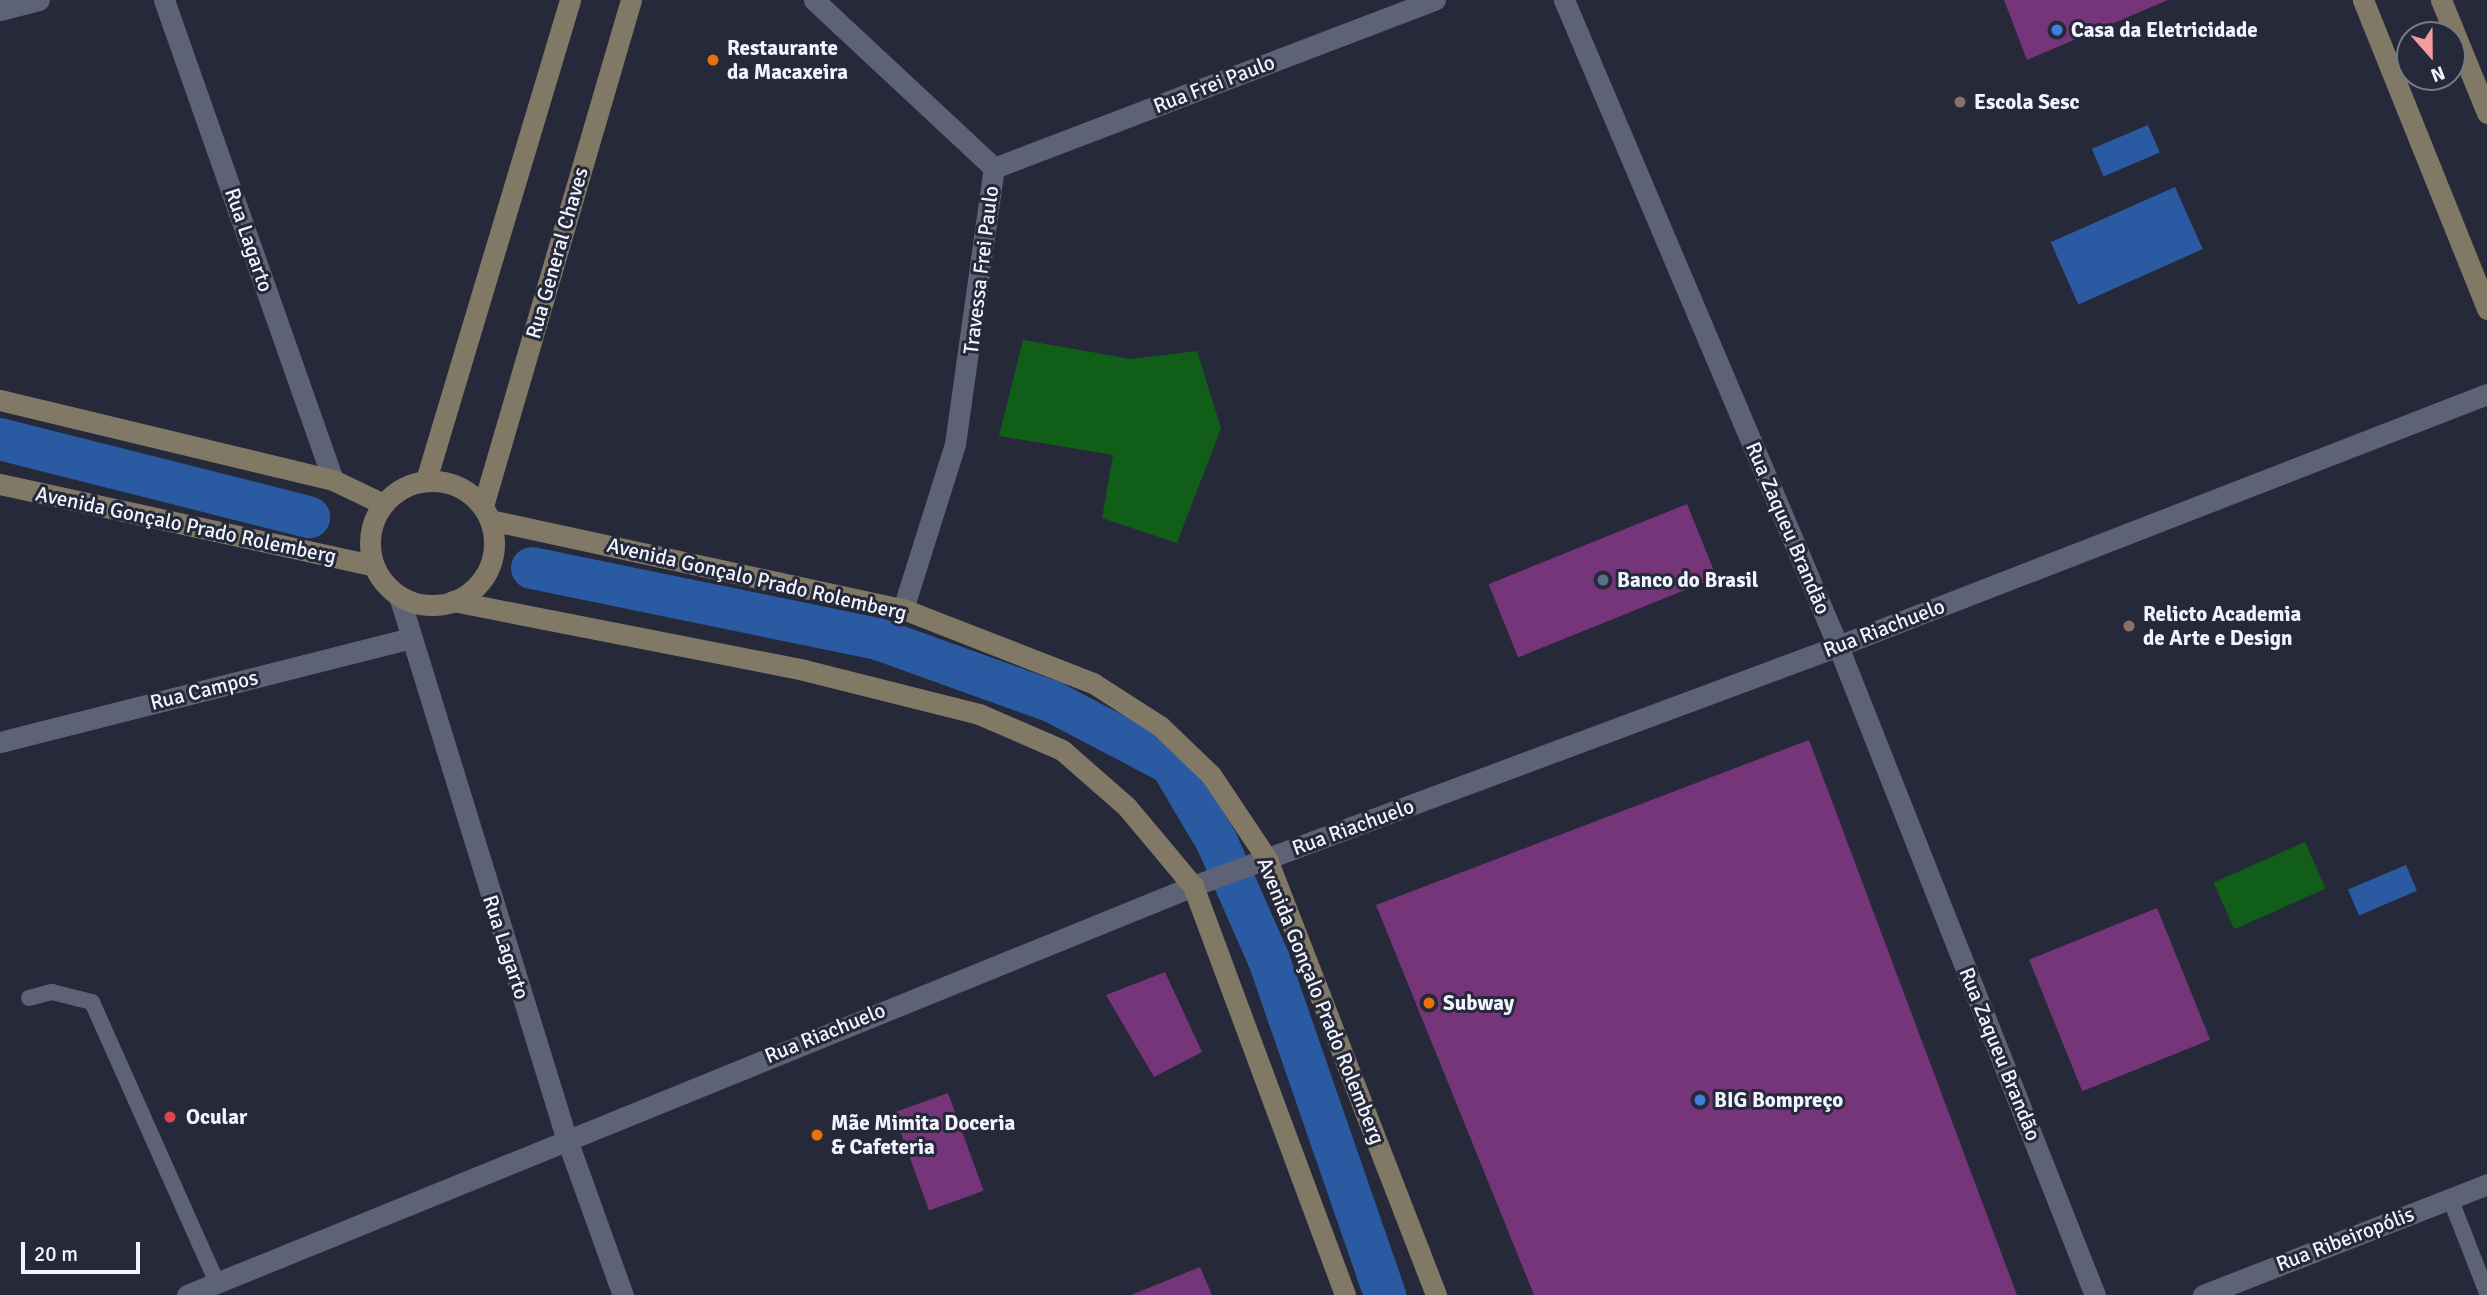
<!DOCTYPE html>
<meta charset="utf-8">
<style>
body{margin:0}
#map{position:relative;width:2487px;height:1295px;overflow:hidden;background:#252939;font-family:Signika,sans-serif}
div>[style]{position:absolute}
.green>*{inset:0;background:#115e19;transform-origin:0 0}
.water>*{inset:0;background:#2a5ba2;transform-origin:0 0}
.canal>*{height:42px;margin:-21px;padding:0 21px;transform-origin:21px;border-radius:21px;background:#2a5ba2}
.building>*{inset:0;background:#753578;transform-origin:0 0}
.lane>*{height:16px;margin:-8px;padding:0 8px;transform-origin:8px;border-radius:8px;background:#5d6275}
.street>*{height:21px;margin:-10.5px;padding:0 10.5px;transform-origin:10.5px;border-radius:10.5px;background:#5d6275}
.secondary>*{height:21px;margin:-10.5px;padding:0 10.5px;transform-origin:10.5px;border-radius:10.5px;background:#817866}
.secondary>.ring{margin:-10.5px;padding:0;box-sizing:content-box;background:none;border:21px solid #817866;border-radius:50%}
.dots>*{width:19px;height:19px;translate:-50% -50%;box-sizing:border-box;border:4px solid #252939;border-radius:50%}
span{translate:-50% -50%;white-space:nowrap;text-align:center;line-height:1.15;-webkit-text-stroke:6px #252939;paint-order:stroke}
.poi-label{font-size:21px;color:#f1f4ff;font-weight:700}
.left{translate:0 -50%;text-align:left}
.street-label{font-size:21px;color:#f1f4ff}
.north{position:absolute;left:2396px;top:21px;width:70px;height:70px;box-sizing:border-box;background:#252939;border:2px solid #777a88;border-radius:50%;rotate:159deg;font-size:19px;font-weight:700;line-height:28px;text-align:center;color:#f1f4ff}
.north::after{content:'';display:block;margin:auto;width:24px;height:32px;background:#f49aa1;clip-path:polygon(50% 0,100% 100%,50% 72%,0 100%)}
.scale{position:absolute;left:21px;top:1242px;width:119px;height:32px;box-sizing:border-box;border:4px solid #f1f4ff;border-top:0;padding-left:9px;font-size:21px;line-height:24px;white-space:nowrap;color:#f1f4ff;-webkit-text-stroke:5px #252939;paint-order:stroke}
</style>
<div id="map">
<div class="green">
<div style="clip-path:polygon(1023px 340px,1131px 359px,1197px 351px,1221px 428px,1177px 543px,1102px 518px,1113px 455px,999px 436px)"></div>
<div style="left:2305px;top:842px;width:51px;height:100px;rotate:66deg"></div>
</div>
<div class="water">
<div style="left:2148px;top:125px;width:30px;height:61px;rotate:67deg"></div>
<div style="left:2175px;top:187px;width:68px;height:136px;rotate:66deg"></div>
<div style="left:2406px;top:865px;width:28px;height:63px;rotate:67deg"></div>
</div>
<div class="canal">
<div style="left:0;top:439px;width:319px;rotate:14.2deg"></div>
<div style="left:532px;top:568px;width:353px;rotate:11.6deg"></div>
<div style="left:878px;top:639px;width:186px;rotate:19.8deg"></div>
<div style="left:1053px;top:702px;width:133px;rotate:27.7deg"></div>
<div style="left:1171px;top:764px;width:91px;rotate:59.5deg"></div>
<div style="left:1217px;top:842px;width:129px;rotate:66.2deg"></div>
<div style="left:1269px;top:960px;width:355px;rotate:70.9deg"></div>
</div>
<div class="building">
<div style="clip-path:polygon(2004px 0,2168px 0,2027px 60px)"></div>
<div style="left:1687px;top:504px;width:79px;height:214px;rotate:68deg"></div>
<div style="clip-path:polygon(1809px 740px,2017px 1295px,1534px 1295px,1376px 905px)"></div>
<div style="left:2157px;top:908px;width:142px;height:138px;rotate:68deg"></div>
<div style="clip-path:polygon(1165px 972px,1202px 1052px,1154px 1077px,1106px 995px)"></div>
<div style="left:948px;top:1093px;width:104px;height:58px;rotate:70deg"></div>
<div style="clip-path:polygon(1200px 1267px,1212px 1295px,1131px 1295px)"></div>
</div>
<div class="lane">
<div style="left:29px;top:998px;width:24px;rotate:-15deg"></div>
<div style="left:52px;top:992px;width:41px;rotate:14deg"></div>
<div style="left:92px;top:1002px;width:308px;rotate:66deg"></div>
<div style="left:2450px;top:1198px;width:102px;rotate:68.7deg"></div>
</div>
<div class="street">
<div style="left:164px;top:0;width:509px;rotate:70.6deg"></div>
<div style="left:814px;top:0;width:246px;rotate:43deg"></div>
<div style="left:1564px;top:0;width:702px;rotate:67.02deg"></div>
<div style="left:1838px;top:646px;width:698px;rotate:68.4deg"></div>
<div style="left:0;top:10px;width:40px;rotate:-14.4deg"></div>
<div style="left:994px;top:168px;width:472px;rotate:-20.9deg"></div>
<div style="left:399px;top:596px;width:566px;rotate:72.85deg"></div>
<div style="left:566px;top:1137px;width:168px;rotate:70.2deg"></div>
<div style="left:903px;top:609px;width:173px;rotate:-72.5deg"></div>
<div style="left:955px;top:444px;width:279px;rotate:-82deg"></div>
<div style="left:0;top:742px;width:420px;rotate:-14.2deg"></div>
<div style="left:187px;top:1295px;width:1086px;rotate:-22.12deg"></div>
<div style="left:1193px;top:886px;width:688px;rotate:-20.41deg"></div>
<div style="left:1838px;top:646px;width:696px;rotate:-21.22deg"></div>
<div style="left:2203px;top:1295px;width:305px;rotate:-21.3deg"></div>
</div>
<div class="secondary">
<div style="left:2363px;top:0;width:333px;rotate:68.1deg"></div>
<div style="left:2441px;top:0;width:122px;rotate:67.8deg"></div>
<div style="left:0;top:400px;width:342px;rotate:13.5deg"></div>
<div style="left:333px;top:480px;width:55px;rotate:25.6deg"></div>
<div style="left:426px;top:480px;width:501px;rotate:-73.3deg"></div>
<div class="ring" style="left:370px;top:481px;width:103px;height:103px"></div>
<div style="left:0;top:484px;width:382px;rotate:12.3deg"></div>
<div style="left:483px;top:506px;width:527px;rotate:-73.7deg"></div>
<div style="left:490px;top:520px;width:422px;rotate:12.2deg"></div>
<div style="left:903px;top:609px;width:204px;rotate:21.3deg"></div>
<div style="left:1093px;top:683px;width:80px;rotate:32.7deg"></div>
<div style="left:1160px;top:726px;width:71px;rotate:43.9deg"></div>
<div style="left:1211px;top:775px;width:101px;rotate:56.3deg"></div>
<div style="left:1267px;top:859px;width:468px;rotate:68.8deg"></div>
<div style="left:453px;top:601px;width:358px;rotate:11.1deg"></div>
<div style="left:804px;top:670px;width:180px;rotate:14.1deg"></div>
<div style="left:979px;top:714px;width:90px;rotate:23.4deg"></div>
<div style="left:1062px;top:750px;width:86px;rotate:41.2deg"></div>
<div style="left:1127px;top:807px;width:103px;rotate:50.1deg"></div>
<div style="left:1193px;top:886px;width:436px;rotate:69.6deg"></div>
</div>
<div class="dots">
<div style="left:2057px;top:30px;background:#3f7fe0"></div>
<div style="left:713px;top:60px;background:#e8710a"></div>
<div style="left:1960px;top:102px;background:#8d6e63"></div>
<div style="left:1603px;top:580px;background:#5c6f8a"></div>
<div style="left:2129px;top:626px;background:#8d6e63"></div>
<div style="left:1429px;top:1003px;background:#e8710a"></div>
<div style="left:1700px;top:1100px;background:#3f7fe0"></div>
<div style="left:170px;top:1117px;background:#e0444e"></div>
<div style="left:817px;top:1135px;background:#e8710a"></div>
</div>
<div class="poi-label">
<span class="left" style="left:2071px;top:30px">Casa da Eletricidade</span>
<span class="left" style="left:727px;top:60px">Restaurante<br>da Macaxeira</span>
<span class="left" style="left:1974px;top:102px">Escola Sesc</span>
<span class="left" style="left:1617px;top:580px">Banco do Brasil</span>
<span class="left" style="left:2143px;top:626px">Relicto Academia<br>de Arte e Design</span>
<span class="left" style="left:1443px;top:1003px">Subway</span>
<span class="left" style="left:1714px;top:1100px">BIG Bompreço</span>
<span class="left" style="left:186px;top:1117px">Ocular</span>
<span class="left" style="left:831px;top:1135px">Mãe Mimita Doceria<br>&amp; Cafeteria</span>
</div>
<div class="street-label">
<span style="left:1214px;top:84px;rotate:-21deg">Rua Frei Paulo</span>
<span style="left:249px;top:240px;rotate:71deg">Rua Lagarto</span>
<span style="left:557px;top:253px;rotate:-74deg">Rua General Chaves</span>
<span style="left:981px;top:270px;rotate:-83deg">Travessa Frei Paulo</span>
<span style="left:186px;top:525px;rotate:12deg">Avenida Gonçalo Prado Rolemberg</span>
<span style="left:1788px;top:528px;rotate:67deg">Rua Zaqueu Brandão</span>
<span style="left:757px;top:579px;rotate:13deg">Avenida Gonçalo Prado Rolemberg</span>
<span style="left:1884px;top:628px;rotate:-21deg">Rua Riachuelo</span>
<span style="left:204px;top:690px;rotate:-14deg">Rua Campos</span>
<span style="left:1353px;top:827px;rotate:-20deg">Rua Riachuelo</span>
<span style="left:506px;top:947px;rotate:72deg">Rua Lagarto</span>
<span style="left:1321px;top:1001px;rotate:68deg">Avenida Gonçalo Prado Rolemberg</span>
<span style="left:825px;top:1033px;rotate:-22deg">Rua Riachuelo</span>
<span style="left:2000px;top:1054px;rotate:68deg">Rua Zaqueu Brandão</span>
<span style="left:2345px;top:1239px;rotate:-21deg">Rua Ribeiropólis</span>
</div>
<div class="north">N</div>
<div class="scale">20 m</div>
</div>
